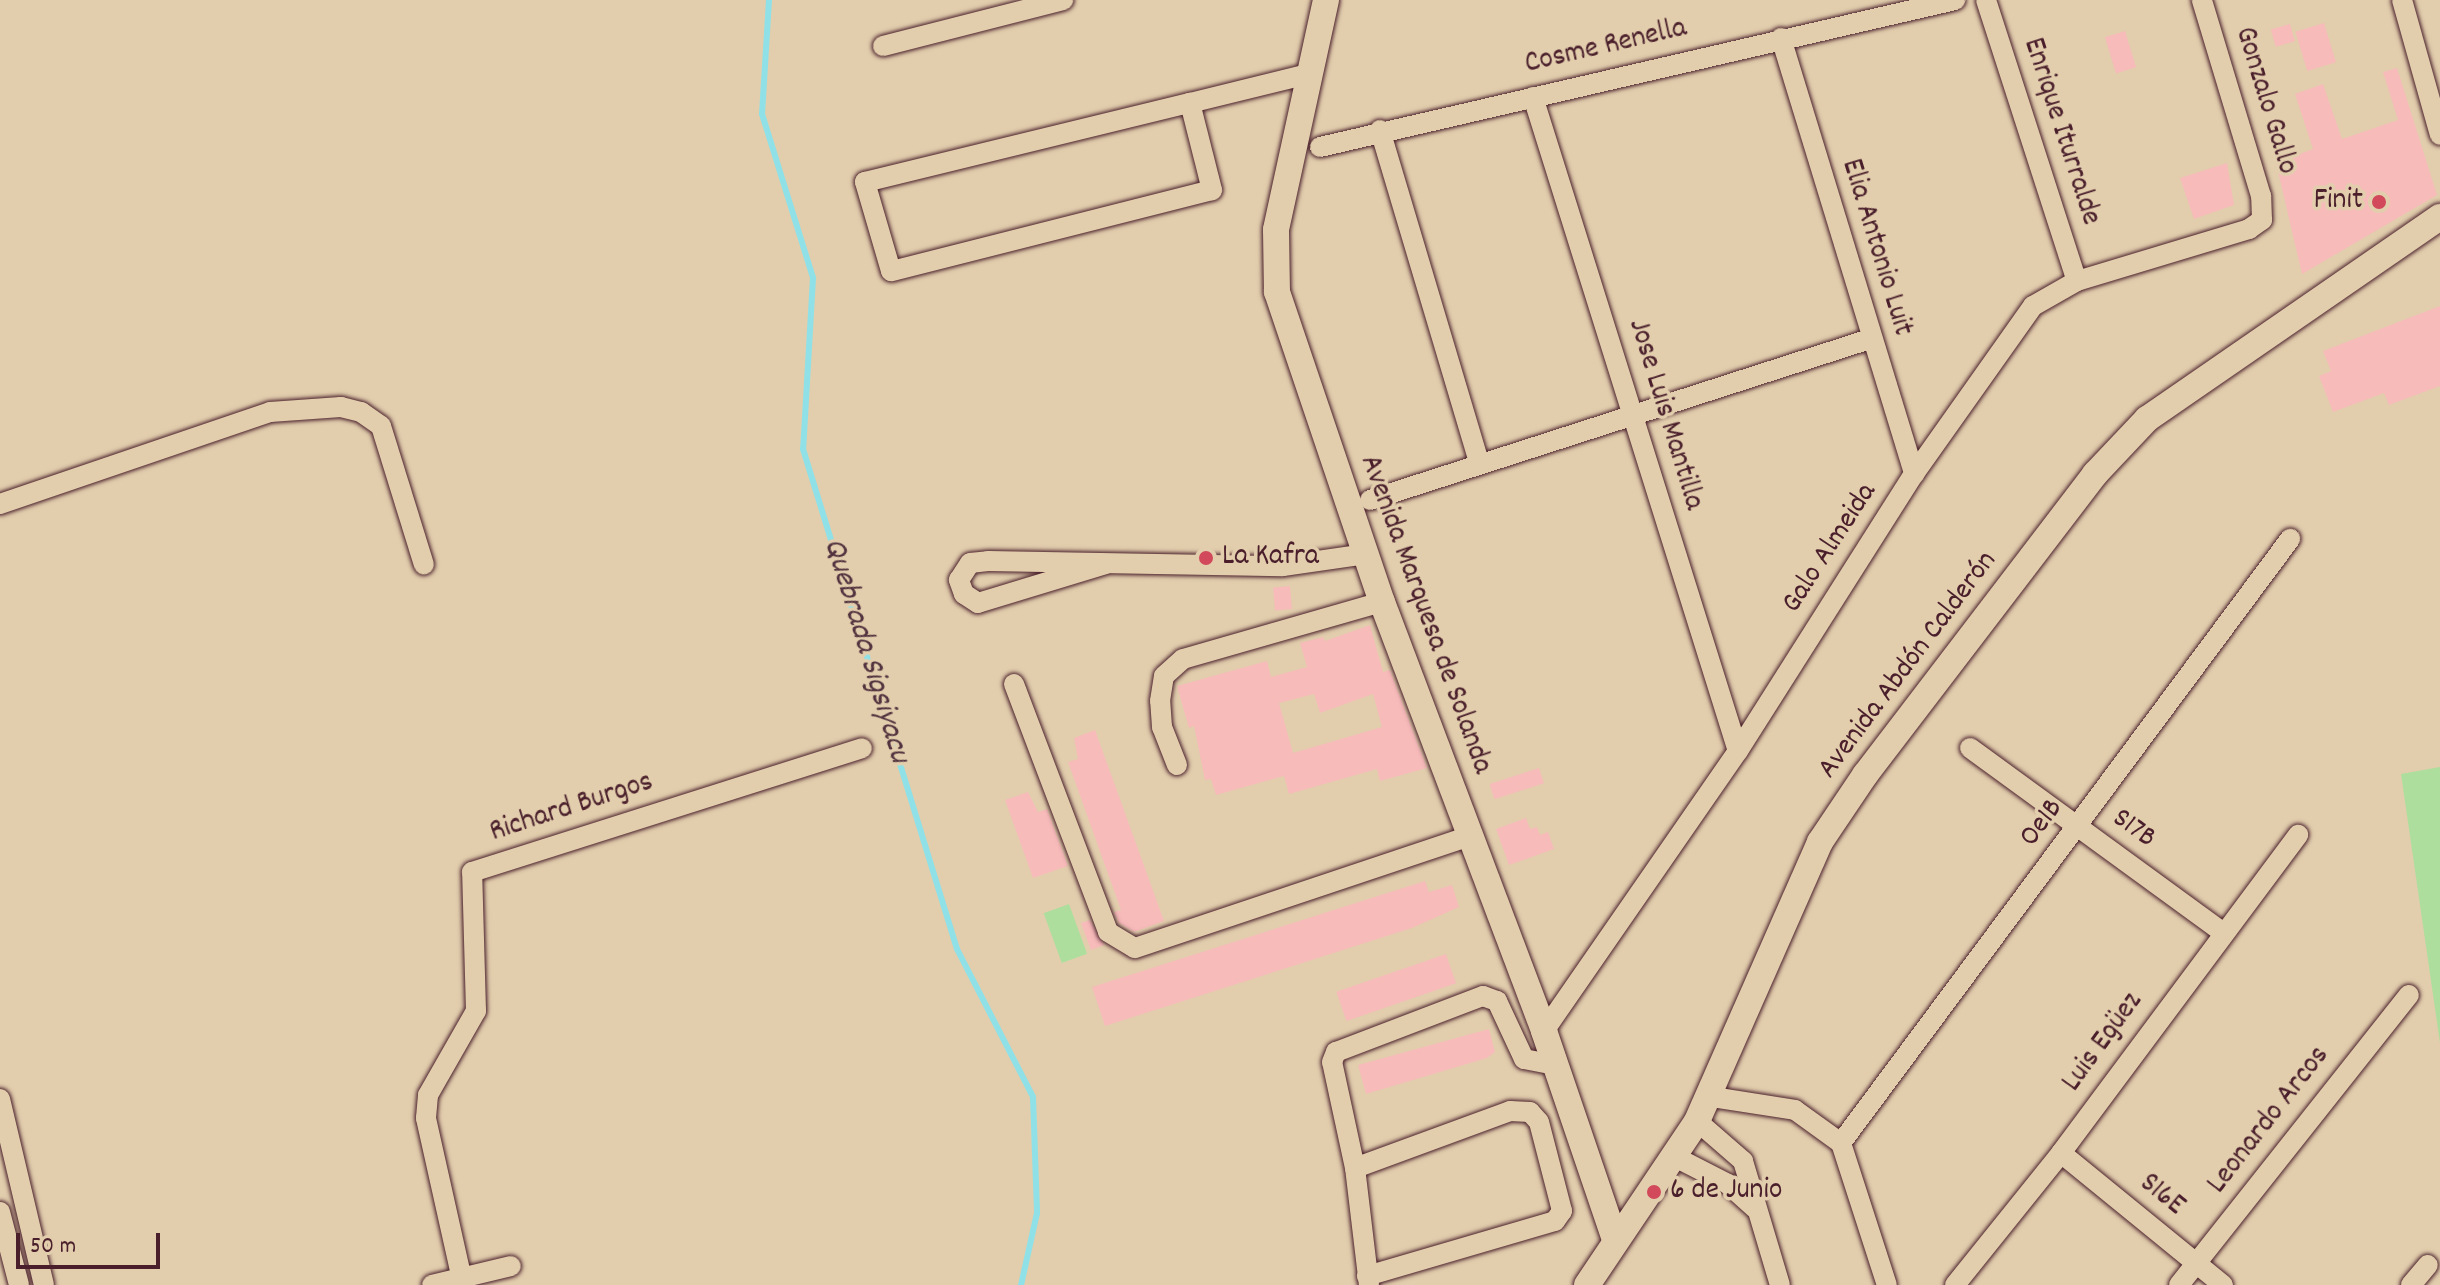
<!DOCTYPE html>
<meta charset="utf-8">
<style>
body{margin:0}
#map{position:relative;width:2440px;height:1285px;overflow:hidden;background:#e2cead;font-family:Dekko,sans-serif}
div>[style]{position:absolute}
.green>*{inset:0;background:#aede9e;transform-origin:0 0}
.stream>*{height:6px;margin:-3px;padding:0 3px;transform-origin:3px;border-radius:3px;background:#8fe1e7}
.building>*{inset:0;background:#f7bbba;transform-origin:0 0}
.roads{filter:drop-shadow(0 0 2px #4a1f2b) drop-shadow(0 0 2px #4a1f2b)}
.minor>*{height:20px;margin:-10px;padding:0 10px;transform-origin:10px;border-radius:10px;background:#e2cead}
.tertiary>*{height:26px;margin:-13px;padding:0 13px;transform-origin:13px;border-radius:13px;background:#e2cead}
.dots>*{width:22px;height:22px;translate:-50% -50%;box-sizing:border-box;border:4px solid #e2cead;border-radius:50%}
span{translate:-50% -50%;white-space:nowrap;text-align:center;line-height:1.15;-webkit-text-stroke:7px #e2cead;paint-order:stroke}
.street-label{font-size:30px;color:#4a1f2b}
.poi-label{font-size:30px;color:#4a1f2b}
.right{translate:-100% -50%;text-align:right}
.left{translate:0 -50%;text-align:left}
.water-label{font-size:32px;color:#51323e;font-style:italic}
.scale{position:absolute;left:16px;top:1233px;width:144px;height:36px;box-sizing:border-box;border:4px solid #4a1f2b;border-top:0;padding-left:10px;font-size:24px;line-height:28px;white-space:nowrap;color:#4a1f2b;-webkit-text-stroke:6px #e2cead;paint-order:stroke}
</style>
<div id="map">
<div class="green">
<div style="clip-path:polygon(2440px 767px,2440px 1043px,2401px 774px)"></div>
<div style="left:1069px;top:904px;width:53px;height:27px;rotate:70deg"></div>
</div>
<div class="stream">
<div style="left:769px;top:0;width:114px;rotate:93.5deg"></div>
<div style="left:762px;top:114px;width:172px;rotate:72.7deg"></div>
<div style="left:813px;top:278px;width:171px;rotate:93.3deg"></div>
<div style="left:803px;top:449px;width:523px;rotate:72.88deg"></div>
<div style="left:957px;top:949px;width:166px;rotate:62.8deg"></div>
<div style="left:1033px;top:1097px;width:116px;rotate:88deg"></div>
<div style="left:1037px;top:1213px;width:74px;rotate:102.5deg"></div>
</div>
<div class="building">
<div style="left:2324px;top:23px;width:41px;height:30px;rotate:73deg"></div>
<div style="left:2290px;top:24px;width:18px;height:20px;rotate:74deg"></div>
<div style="left:2125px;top:31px;width:38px;height:21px;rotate:73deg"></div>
<div style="clip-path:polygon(2397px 68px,2437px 195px,2302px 274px,2276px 163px,2313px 149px,2295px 94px,2323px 84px,2342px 139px,2398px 120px,2383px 72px)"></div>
<div style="clip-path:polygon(2227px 163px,2234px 205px,2194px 219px,2180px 178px)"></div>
<div style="clip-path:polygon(2440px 306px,2440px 386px,2389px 405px,2384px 393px,2333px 412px,2319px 376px,2331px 371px,2323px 351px)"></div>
<div style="left:1290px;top:586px;width:23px;height:17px;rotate:85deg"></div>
<div style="clip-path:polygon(evenodd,1370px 625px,1383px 672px,1390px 670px,1427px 768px,1380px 781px,1377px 769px,1289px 794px,1284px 776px,1216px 795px,1211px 779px,1205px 780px,1194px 726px,1189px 728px,1177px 686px,1267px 661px,1271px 677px,1307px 667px,1300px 643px,1323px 637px,1325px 641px,1370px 625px,1314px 694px,1320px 713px,1373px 694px,1382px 727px,1293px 753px,1279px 703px,1314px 694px)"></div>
<div style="clip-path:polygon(1095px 730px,1164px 921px,1134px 932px,1119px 923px,1114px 912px,1121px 910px,1068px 762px,1078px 759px,1074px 738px)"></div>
<div style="left:1539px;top:768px;width:16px;height:52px;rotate:72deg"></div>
<div style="clip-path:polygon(1028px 792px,1038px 812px,1047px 809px,1068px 866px,1033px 878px,1005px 800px)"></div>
<div style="clip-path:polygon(1526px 818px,1530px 829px,1537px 827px,1540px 835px,1548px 832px,1554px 849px,1509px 865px,1496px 829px)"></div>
<div style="clip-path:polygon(1425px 881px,1429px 892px,1452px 885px,1459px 907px,1412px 928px,1105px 1026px,1092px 987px)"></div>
<div style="clip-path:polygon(1090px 920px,1104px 945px,1091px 950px,1081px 923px)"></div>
<div style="left:1446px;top:954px;width:31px;height:116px;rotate:71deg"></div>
<div style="clip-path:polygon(1489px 1029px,1495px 1052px,1487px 1058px,1366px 1094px,1358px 1065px)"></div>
</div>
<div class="roads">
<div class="minor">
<div style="left:1986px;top:0;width:295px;rotate:72.1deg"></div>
<div style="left:2402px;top:0;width:140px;rotate:74.3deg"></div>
<div style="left:1781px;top:38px;width:456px;rotate:73deg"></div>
<div style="left:883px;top:46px;width:186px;rotate:-14.3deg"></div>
<div style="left:1533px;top:97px;width:685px;rotate:72.6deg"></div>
<div style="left:1190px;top:103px;width:90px;rotate:75.8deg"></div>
<div style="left:1212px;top:190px;width:331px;rotate:165.8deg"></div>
<div style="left:891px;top:271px;width:93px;rotate:-106.3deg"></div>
<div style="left:865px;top:182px;width:334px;rotate:-13.7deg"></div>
<div style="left:1190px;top:103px;width:122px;rotate:-13.8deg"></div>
<div style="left:1380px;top:130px;width:347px;rotate:73.4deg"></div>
<div style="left:1320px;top:147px;width:652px;rotate:-13.03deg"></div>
<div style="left:1370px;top:500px;width:525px;rotate:-17.85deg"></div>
<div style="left:0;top:504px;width:285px;rotate:-18.8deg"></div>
<div style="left:270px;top:412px;width:71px;rotate:-4deg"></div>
<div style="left:341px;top:407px;width:21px;rotate:14deg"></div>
<div style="left:361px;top:412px;width:24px;rotate:35deg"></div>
<div style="left:381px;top:426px;width:145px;rotate:72.8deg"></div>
<div style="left:1106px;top:564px;width:134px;rotate:163.1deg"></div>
<div style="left:978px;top:603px;width:17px;rotate:-147deg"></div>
<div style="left:964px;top:594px;width:15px;rotate:-110deg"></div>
<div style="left:959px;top:580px;width:20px;rotate:-57deg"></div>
<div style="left:970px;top:563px;width:18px;rotate:-6deg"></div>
<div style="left:988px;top:561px;width:295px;rotate:1deg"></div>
<div style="left:1283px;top:566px;width:84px;rotate:-8.2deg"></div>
<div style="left:1014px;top:684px;width:265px;rotate:69.2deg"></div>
<div style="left:1108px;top:932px;width:31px;rotate:31deg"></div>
<div style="left:1135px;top:948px;width:355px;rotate:-18.5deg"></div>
<div style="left:1970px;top:748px;width:312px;rotate:36.1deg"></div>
<div style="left:1177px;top:765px;width:41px;rotate:-111.5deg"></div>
<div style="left:1162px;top:727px;width:26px;rotate:-94deg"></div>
<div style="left:1160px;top:701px;width:25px;rotate:-81deg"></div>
<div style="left:1164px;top:676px;width:25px;rotate:-42deg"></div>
<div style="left:1183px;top:659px;width:207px;rotate:-16deg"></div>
<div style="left:1544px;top:1031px;width:341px;rotate:-55.3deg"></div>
<div style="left:1738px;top:751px;width:328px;rotate:-57.6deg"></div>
<div style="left:1914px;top:474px;width:206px;rotate:-54.7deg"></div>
<div style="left:2033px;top:306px;width:51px;rotate:-29.6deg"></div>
<div style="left:2077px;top:281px;width:180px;rotate:-16.8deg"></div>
<div style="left:2249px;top:229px;width:16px;rotate:-35deg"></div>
<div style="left:2262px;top:220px;width:24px;rotate:-92deg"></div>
<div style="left:2261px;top:196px;width:205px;rotate:-106.8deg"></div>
<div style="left:1706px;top:1096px;width:90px;rotate:8.9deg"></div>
<div style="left:1795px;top:1110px;width:57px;rotate:35.7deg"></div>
<div style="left:1841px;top:1143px;width:149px;rotate:72.1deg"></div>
<div style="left:0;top:1099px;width:191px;rotate:76.7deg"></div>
<div style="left:1697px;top:1121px;width:61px;rotate:41deg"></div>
<div style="left:1743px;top:1161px;width:129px;rotate:73.4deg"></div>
<div style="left:1841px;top:1143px;width:753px;rotate:-53.37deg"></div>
<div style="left:2061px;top:1153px;width:209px;rotate:39.2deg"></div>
<div style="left:1677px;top:1158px;width:57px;rotate:27deg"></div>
<div style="left:1728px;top:1184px;width:36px;rotate:42deg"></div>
<div style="left:1355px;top:1168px;width:165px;rotate:-20.2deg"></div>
<div style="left:1510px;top:1111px;width:20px;rotate:3deg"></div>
<div style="left:1530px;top:1112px;width:13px;rotate:48deg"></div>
<div style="left:1539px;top:1122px;width:92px;rotate:75.5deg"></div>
<div style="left:1562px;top:1211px;width:12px;rotate:125deg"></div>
<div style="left:1555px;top:1221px;width:196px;rotate:163.7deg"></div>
<div style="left:0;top:1212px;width:75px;rotate:75.4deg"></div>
<div style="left:461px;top:1275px;width:161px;rotate:-102.6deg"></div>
<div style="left:426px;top:1118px;width:23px;rotate:-85deg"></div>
<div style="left:428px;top:1095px;width:97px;rotate:-60.3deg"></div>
<div style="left:476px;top:1011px;width:139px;rotate:-91.6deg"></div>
<div style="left:472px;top:872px;width:409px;rotate:-17.6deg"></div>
<div style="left:432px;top:1285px;width:81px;rotate:-13.5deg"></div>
<div style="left:1369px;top:1285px;width:118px;rotate:-96.8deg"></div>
<div style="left:1355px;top:1168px;width:108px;rotate:-102.2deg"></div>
<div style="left:1332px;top:1062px;width:11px;rotate:-68deg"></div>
<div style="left:1336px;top:1052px;width:157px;rotate:-20.9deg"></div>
<div style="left:1483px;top:996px;width:15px;rotate:20deg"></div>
<div style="left:1497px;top:1001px;width:64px;rotate:65deg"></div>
<div style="left:1524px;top:1059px;width:33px;rotate:11deg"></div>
<div style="left:1955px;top:1285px;width:169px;rotate:-51.2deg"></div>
<div style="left:2061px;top:1153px;width:397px;rotate:-53.3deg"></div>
<div style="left:2179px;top:1285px;width:370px;rotate:-51.6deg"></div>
<div style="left:2411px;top:1285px;width:26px;rotate:-50deg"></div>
</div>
<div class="tertiary">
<div style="left:1326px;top:0;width:235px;rotate:102.3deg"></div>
<div style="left:1276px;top:230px;width:62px;rotate:89.1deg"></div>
<div style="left:1277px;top:292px;width:327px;rotate:71.3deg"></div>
<div style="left:1382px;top:602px;width:459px;rotate:69.3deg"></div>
<div style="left:1544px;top:1031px;width:221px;rotate:71.2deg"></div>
<div style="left:1587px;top:1285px;width:197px;rotate:-56.1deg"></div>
<div style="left:1697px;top:1121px;width:305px;rotate:-66.2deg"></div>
<div style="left:1820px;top:842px;width:81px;rotate:-56.1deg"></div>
<div style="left:1865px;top:775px;width:379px;rotate:-52.6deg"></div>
<div style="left:2095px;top:474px;width:76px;rotate:-46.6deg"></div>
<div style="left:2147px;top:419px;width:356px;rotate:-34.6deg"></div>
</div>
</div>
<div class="dots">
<div style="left:2379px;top:202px;background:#d1495b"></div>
<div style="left:1206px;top:558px;background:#d1495b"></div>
<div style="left:1654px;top:1192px;background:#d1495b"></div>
</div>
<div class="street-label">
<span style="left:1606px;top:48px;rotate:-13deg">Cosme Renella</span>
<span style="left:2264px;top:101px;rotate:73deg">Gonzalo Gallo</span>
<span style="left:2060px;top:132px;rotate:72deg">Enrique Iturralde</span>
<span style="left:1875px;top:248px;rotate:73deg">Elia Antonio Luit</span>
<span style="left:1664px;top:415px;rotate:73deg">Jose Luis Mantilla</span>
<span style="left:1831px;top:549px;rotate:-57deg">Galo Almeida</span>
<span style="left:1424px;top:615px;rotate:70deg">Avenida Marquesa de Solanda</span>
<span style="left:1909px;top:666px;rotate:-53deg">Avenida Abdón Calderón</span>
<span style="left:572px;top:809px;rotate:-18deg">Richard Burgos</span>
<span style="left:2043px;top:824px;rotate:-53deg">Oe1B</span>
<span style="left:2133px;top:830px;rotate:36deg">S17B</span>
<span style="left:2104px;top:1043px;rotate:-54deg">Luis Egüez</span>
<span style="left:2270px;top:1121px;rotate:-52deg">Leonardo Arcos</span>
<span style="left:2161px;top:1196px;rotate:39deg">S16E</span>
</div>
<div class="poi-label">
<span class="right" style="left:2363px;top:202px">Finit</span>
<span class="left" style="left:1222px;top:558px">La Kafra</span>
<span class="left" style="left:1670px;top:1192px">6 de Junio</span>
</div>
<div class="water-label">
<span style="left:865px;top:651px;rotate:73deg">Quebrada Sigsiyacu</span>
</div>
<div class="scale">50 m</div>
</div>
